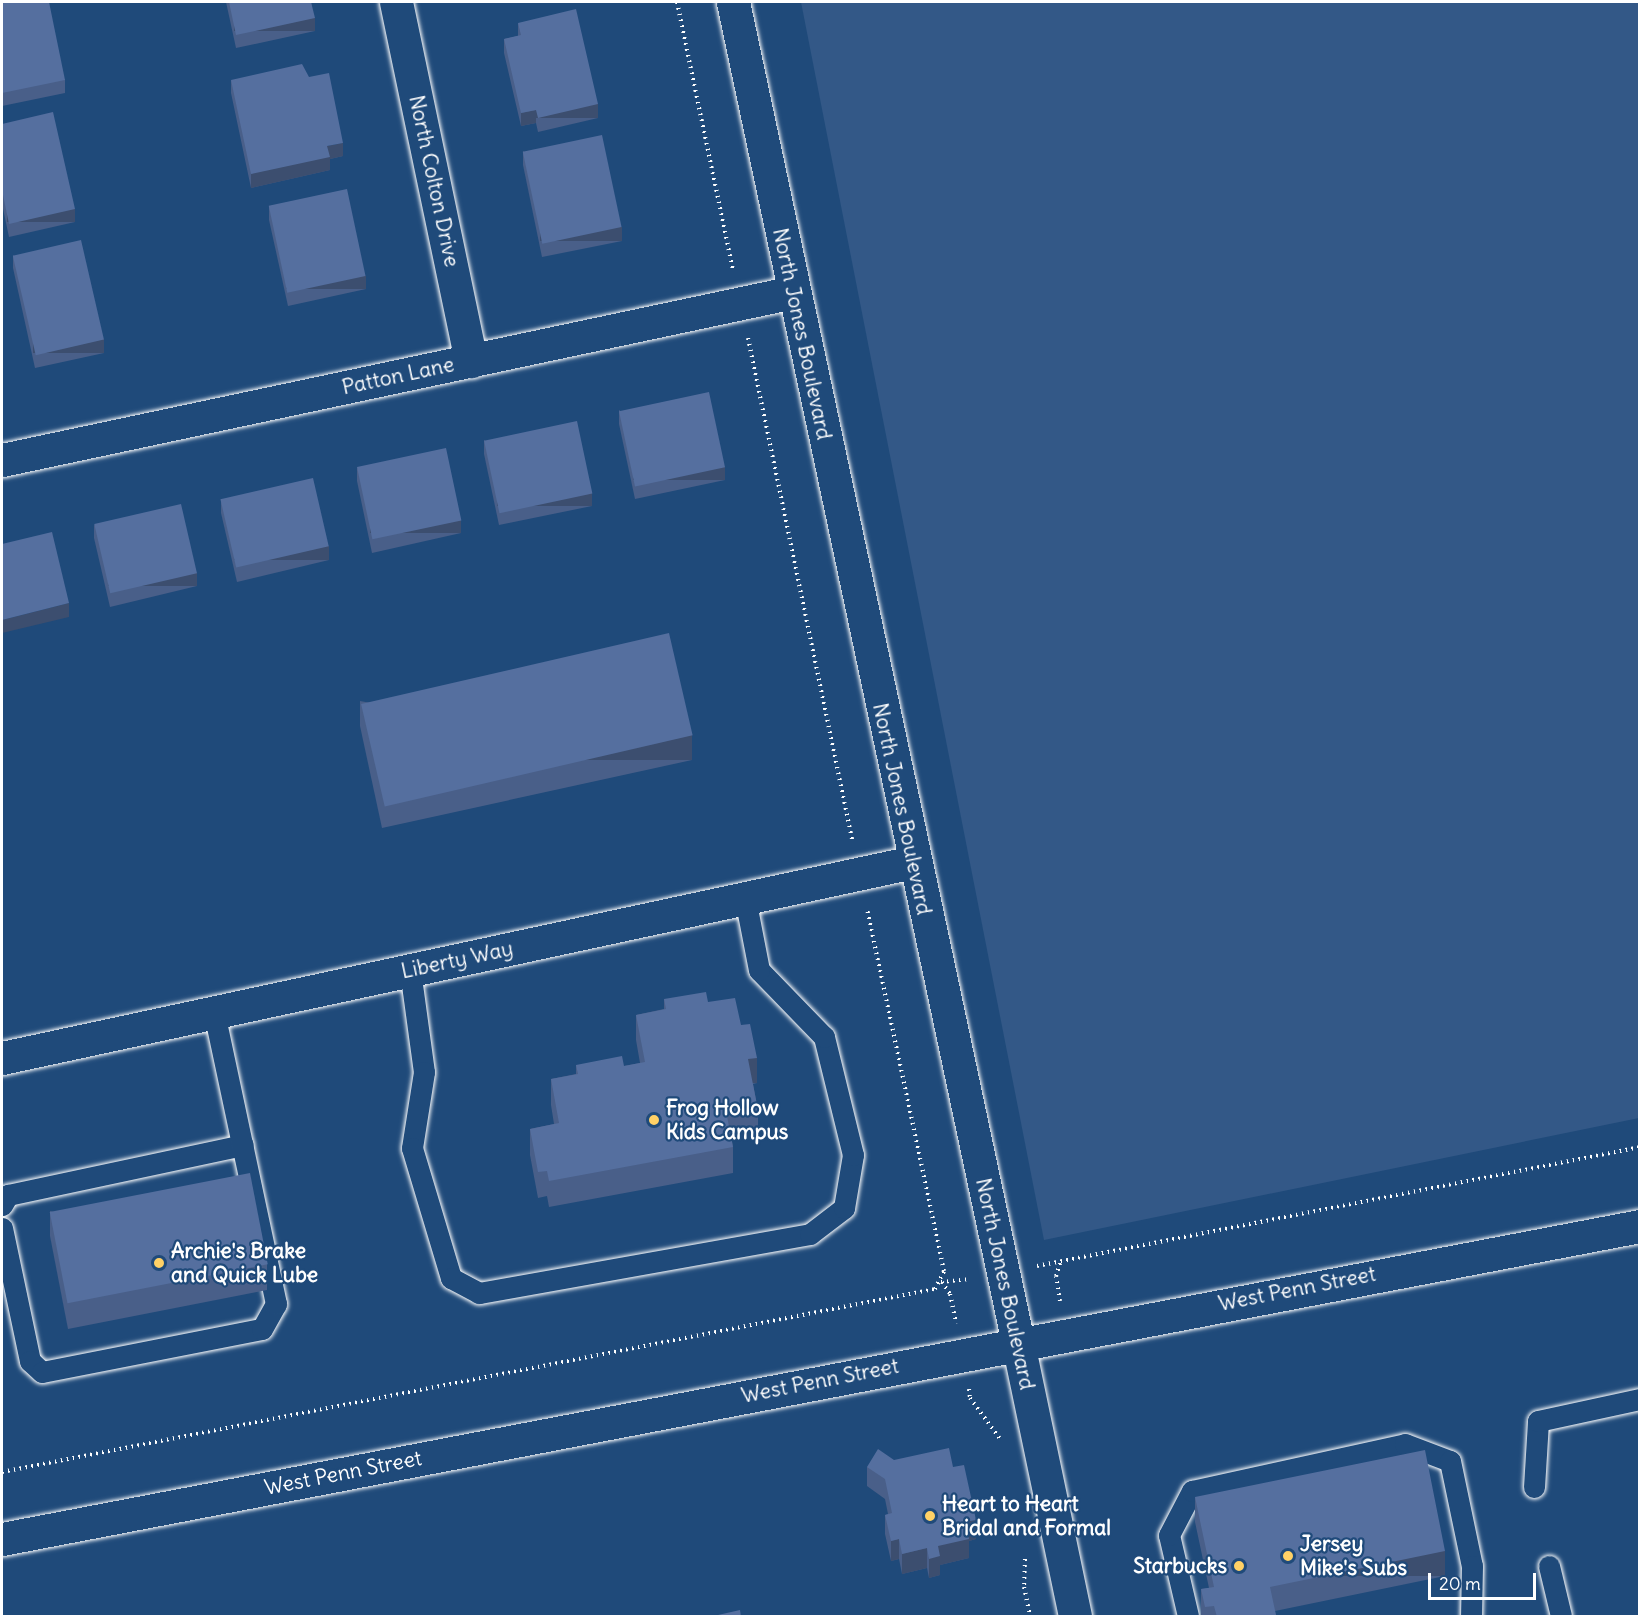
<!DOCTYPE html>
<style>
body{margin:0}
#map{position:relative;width:1641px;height:1618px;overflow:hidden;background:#1f4a7a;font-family:Delius,sans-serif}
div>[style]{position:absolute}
.built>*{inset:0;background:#335887}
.path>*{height:4px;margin-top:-2px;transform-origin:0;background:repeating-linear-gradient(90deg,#fff 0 1.5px,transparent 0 6px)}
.roads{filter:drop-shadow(0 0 2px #fff) drop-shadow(0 0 2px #fff)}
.service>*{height:21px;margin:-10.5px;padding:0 10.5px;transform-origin:10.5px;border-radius:10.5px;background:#1f4a7a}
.minor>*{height:33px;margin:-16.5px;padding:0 16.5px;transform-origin:16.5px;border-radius:16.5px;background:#1f4a7a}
.tertiary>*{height:33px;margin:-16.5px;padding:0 16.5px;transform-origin:16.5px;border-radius:16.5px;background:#1f4a7a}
.secondary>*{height:33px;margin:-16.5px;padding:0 16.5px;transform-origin:16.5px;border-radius:16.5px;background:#1f4a7a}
.wall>*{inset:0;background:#495f89}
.shaded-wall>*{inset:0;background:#3c4e6f;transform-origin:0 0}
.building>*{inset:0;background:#556f9f;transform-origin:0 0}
.dots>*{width:16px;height:16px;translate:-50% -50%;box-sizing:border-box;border:3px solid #1f4a7a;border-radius:50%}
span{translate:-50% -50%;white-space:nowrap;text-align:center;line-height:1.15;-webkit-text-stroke:4.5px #1f4a7a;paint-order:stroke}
.street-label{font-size:21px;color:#fff}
.poi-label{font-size:21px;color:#fff;font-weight:700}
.left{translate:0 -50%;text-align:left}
.right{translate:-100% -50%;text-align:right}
.frame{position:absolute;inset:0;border:3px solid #fff;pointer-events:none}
.scale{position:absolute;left:1428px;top:1573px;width:108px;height:27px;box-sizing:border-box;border:3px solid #fff;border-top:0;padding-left:8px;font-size:18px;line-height:21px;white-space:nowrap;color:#fff;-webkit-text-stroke:4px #1f4a7a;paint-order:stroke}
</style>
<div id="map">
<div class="built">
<div style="clip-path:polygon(801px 2px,1639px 2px,1639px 1118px,1044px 1240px)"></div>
</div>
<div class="path">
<div style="left:677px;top:2px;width:273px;rotate:78.2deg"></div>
<div style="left:748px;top:338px;width:512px;rotate:78.27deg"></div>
<div style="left:1037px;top:1266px;width:615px;rotate:-11.16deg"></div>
<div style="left:941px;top:1282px;width:30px;rotate:-6deg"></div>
<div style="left:942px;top:1282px;width:14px;rotate:56deg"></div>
<div style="left:950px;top:1294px;width:30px;rotate:78deg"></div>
<div style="left:1060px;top:1301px;width:25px;rotate:-99deg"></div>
<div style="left:1056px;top:1276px;width:16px;rotate:-72deg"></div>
<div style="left:969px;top:1389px;width:9px;rotate:84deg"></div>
<div style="left:970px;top:1398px;width:52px;rotate:53.6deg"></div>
<div style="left:2px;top:1472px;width:951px;rotate:-11.1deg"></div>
<div style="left:935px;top:1289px;width:20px;rotate:-63deg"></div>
<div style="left:944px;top:1271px;width:371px;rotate:-102deg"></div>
<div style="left:1025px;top:1559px;width:28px;rotate:92deg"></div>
<div style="left:1024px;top:1587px;width:30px;rotate:78deg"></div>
</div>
<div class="roads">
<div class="service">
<div style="left:410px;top:970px;width:103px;rotate:82.2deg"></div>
<div style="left:424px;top:1072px;width:77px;rotate:99deg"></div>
<div style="left:412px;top:1148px;width:136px;rotate:73.3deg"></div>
<div style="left:451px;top:1278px;width:32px;rotate:28deg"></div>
<div style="left:479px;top:1293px;width:336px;rotate:-10.1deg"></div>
<div style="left:810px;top:1234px;width:43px;rotate:-37.4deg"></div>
<div style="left:844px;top:1208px;width:54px;rotate:-80.4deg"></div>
<div style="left:853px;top:1155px;width:122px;rotate:-103.8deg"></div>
<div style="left:824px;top:1037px;width:93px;rotate:-134.1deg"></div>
<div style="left:759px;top:970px;width:73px;rotate:-101deg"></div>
<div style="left:2px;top:1205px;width:12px;rotate:-59deg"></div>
<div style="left:8px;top:1195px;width:240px;rotate:-12deg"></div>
<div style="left:2px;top:1228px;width:136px;rotate:78.1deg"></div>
<div style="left:30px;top:1361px;width:16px;rotate:43deg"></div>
<div style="left:42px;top:1372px;width:224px;rotate:-11.1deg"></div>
<div style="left:262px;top:1329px;width:29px;rotate:-61deg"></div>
<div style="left:276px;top:1304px;width:299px;rotate:-102deg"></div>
<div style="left:1534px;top:1487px;width:66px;rotate:-86.5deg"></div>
<div style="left:1538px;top:1421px;width:104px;rotate:-12.2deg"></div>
<div style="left:1549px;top:1566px;width:51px;rotate:76.5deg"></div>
<div style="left:1188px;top:1616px;width:83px;rotate:-103.2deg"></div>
<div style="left:1169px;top:1535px;width:50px;rotate:-62.4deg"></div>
<div style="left:1192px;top:1491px;width:218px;rotate:-12.4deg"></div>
<div style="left:1405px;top:1444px;width:48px;rotate:20.7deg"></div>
<div style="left:1450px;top:1461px;width:107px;rotate:78.2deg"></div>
<div style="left:1472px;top:1566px;width:50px;rotate:91.1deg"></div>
</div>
<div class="minor">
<div style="left:396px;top:2px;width:367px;rotate:78.2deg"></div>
<div style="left:2px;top:460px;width:810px;rotate:-11.98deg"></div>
<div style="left:2px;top:1058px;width:932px;rotate:-12.14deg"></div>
<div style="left:1018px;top:1343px;width:279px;rotate:78.2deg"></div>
</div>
<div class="tertiary">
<div style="left:733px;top:2px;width:1371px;rotate:78deg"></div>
</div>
<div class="secondary">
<div style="left:2px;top:1539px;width:1668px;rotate:-10.82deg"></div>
</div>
</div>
<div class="wall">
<div style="clip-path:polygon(2px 2px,65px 80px,65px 93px,2px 106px)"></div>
<div style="clip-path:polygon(226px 2px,311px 2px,315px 31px,236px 48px)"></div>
<div style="clip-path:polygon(518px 23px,598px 118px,538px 132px,536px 123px,521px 126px,504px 53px,504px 39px,518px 36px)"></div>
<div style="clip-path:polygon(231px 80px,343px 156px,330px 159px,330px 170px,251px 188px,231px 93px)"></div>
<div style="clip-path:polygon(2px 124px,75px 222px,9px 237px,2px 204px)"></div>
<div style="clip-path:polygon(523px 151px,622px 241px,542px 257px,523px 165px)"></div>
<div style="clip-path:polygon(269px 206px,366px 289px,288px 306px,269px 220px)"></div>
<div style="clip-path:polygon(13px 255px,104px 353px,35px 368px,13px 268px)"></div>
<div style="clip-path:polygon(619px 410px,725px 480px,635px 499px,619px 424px)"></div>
<div style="clip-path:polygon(484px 440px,592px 506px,499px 525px,484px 454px)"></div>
<div style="clip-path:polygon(357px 468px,461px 533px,372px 553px,357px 481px)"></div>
<div style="clip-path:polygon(221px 500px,329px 560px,237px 582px,221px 513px)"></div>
<div style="clip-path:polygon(94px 525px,197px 586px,110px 607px,94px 538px)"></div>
<div style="clip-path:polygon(360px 701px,692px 760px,382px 828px,360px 726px)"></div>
<div style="clip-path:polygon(664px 999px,708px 1002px,741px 1025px,757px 1083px,753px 1084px,758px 1110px,758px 1136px,732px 1141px,733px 1147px,733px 1173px,549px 1207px,547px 1196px,538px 1198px,530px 1155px,530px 1129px,554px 1124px,551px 1105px,551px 1079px,576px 1074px,576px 1065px,624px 1066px,640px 1063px,636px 1040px,636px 1015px,664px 1009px)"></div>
<div style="clip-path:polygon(50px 1211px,267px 1264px,267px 1290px,68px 1329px,50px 1236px)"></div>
<div style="clip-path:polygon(894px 1460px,953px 1467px,976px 1539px,969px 1541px,969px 1558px,940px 1565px,940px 1575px,929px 1578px,927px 1568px,902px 1574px,899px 1559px,891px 1561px,885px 1534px,885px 1515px,888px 1514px,885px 1499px,867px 1486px,867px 1467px)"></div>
<div style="clip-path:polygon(1195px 1497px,1445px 1576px,1275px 1611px,1276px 1617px,1201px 1617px,1201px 1589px,1209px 1588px,1195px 1522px)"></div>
</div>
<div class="shaded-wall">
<div style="left:315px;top:18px;width:13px;height:81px;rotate:90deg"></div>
<div style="left:598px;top:104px;width:14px;height:62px;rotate:90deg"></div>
<div style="clip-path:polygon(536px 110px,536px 123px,521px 126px,521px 113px)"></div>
<div style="clip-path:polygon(343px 143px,343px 156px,330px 159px,330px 170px,251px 188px,251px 174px,327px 146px)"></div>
<div style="left:75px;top:209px;width:13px;height:68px;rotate:90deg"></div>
<div style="left:622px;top:227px;width:14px;height:82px;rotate:90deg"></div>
<div style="left:366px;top:276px;width:13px;height:80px;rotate:90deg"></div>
<div style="left:104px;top:339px;width:14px;height:71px;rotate:90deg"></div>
<div style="left:725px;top:467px;width:13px;height:92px;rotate:90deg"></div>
<div style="left:592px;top:493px;width:13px;height:95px;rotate:90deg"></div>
<div style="left:461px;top:520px;width:13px;height:91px;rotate:90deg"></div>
<div style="left:329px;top:546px;width:14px;height:95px;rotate:90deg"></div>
<div style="left:197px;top:573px;width:13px;height:89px;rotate:90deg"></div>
<div style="clip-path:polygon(69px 603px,69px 617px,2px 633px,2px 620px)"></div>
<div style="left:692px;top:735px;width:25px;height:317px;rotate:90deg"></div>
<div style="left:757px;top:1058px;width:25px;height:9px;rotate:90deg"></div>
<div style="clip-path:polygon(976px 1520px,976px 1539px,969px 1541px,969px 1558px,940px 1565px,940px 1575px,929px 1578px,929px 1559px,938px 1546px,965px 1522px)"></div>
<div style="clip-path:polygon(899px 1539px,899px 1559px,891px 1561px,891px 1541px)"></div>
<div style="clip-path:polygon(927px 1548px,927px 1568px,902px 1574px,902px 1554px)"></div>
<div style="left:1445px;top:1551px;width:25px;height:179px;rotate:90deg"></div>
</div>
<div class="building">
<div style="clip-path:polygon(2px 2px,49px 2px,65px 80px,2px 93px)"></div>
<div style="clip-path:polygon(229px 2px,311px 2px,315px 18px,236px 35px)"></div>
<div style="clip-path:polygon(576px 9px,598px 104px,538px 118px,536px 110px,521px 113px,504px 39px,521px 35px,518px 23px)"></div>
<div style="clip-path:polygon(302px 64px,309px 77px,329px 73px,343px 143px,327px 146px,330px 157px,251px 174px,231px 80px)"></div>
<div style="clip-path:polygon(53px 112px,75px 209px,9px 224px,2px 190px,2px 124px)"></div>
<div style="left:602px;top:135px;width:94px;height:81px;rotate:78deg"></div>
<div style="left:347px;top:189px;width:89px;height:80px;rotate:78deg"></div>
<div style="left:81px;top:240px;width:102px;height:70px;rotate:77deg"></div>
<div style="left:709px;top:392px;width:77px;height:92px;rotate:78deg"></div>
<div style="left:577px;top:421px;width:74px;height:95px;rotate:78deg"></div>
<div style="left:446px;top:448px;width:74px;height:91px;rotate:78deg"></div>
<div style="left:313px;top:478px;width:70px;height:95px;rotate:77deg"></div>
<div style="left:181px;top:504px;width:71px;height:89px;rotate:77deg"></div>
<div style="clip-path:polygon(52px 532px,69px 603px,2px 620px,2px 544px)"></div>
<div style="left:669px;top:633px;width:105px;height:316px;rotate:77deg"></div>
<div style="clip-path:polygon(706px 992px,708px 1002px,735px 998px,741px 1025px,750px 1024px,757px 1058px,748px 1059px,758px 1110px,727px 1116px,733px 1147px,549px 1181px,547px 1171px,538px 1172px,530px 1129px,559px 1123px,551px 1079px,578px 1074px,576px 1065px,622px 1056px,624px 1066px,645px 1062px,636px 1015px,666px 1009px,664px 999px)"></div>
<div style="left:250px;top:1173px;width:93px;height:204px;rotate:79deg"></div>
<div style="clip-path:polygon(949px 1448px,953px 1467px,964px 1465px,976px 1520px,965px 1522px,969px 1539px,938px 1546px,940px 1556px,929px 1559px,927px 1548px,902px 1554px,899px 1539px,891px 1541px,885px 1515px,892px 1513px,885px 1479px,867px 1467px,878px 1449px,894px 1460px)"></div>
<div style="clip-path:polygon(1425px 1450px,1445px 1551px,1270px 1587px,1276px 1615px,1268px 1617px,1217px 1617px,1214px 1606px,1205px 1607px,1201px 1589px,1214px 1587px,1195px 1497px)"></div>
<div style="clip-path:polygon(740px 1610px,741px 1617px,718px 1617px,718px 1615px)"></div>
</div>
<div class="dots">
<div style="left:654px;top:1120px;background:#ffd166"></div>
<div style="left:159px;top:1263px;background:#ffd166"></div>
<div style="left:930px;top:1516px;background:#ffd166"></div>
<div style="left:1288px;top:1556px;background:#ffd166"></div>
<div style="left:1239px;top:1566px;background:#ffd166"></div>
</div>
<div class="street-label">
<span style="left:434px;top:181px;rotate:78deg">North Colton Drive</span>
<span style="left:802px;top:334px;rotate:78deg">North Jones Boulevard</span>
<span style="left:398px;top:376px;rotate:-12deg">Patton Lane</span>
<span style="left:902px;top:809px;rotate:78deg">North Jones Boulevard</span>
<span style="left:457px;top:960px;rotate:-12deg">Liberty Way</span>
<span style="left:1005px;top:1284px;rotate:78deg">North Jones Boulevard</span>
<span style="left:1297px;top:1289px;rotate:-11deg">West Penn Street</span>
<span style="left:820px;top:1381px;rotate:-11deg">West Penn Street</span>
<span style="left:343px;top:1473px;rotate:-11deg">West Penn Street</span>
</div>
<div class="poi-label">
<span class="left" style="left:666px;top:1120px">Frog Hollow<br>Kids Campus</span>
<span class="left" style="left:171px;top:1263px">Archie's Brake<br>and Quick Lube</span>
<span class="left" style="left:942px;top:1516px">Heart to Heart<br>Bridal and Formal</span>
<span class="left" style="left:1300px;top:1556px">Jersey<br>Mike's Subs</span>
<span class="right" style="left:1227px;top:1566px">Starbucks</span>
</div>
<div class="frame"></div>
<div class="scale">20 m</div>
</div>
